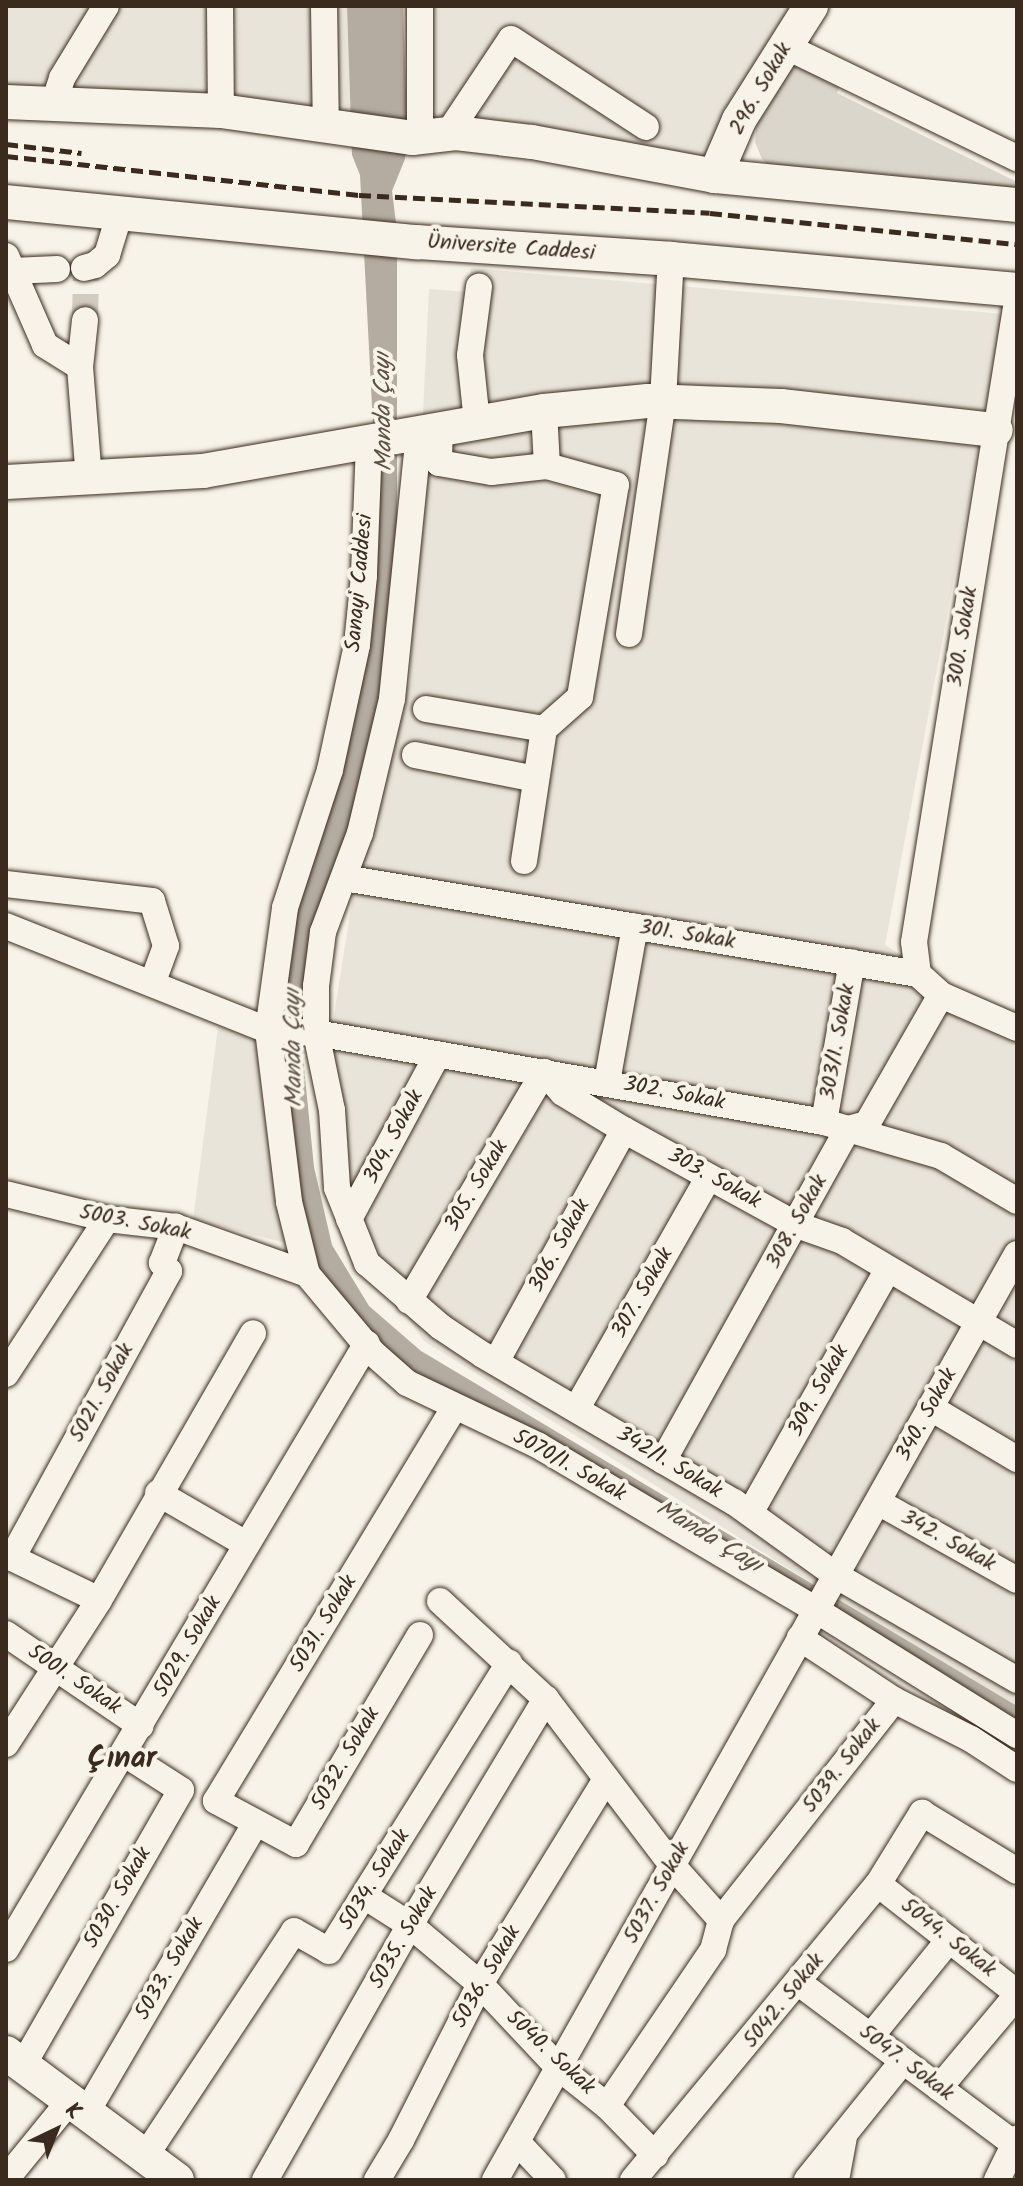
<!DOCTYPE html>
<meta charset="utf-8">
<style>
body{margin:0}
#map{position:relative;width:1023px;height:2186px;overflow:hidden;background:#f7f3e8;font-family:Kalam,sans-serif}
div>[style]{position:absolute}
.built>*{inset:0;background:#e9e4d9}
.green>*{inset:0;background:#dbd6cb}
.water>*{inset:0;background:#b4aca0}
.minor-tunnel>*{height:26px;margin-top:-13px;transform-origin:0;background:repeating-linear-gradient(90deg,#d1cbc0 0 26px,transparent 0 39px)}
.roads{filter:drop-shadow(0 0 2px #3b2a1e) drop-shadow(0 0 2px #3b2a1e)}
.minor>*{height:26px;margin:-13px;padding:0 13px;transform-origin:13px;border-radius:13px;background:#f7f3e8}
.major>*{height:34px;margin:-17px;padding:0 17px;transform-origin:17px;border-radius:17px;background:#f7f3e8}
.rail>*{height:5px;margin-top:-2.5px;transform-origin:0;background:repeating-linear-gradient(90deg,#3b2a1e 0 12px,transparent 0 18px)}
span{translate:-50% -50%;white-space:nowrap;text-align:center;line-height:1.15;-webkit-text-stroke:8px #f7f3e8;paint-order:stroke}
.street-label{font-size:22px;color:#3b2a1e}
.water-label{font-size:24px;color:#5f5145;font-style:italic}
.district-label{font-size:30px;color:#3b2a1e;font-weight:700}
.frame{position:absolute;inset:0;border:8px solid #3b2a1e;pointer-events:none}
.north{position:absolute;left:16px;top:2090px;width:80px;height:80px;-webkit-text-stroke:6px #f7f3e8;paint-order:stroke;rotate:43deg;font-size:22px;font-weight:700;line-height:32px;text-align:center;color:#3b2a1e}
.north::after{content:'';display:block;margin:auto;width:28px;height:36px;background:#3b2a1e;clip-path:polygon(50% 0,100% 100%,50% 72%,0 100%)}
</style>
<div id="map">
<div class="built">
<div style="clip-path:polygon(6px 6px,804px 6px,690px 180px,6px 91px)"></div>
<div style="clip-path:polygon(471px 268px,1004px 314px,885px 945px,951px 986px,1017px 1013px,1017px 1711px,424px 1341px,346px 1227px,328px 1053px,357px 870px,410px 681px,429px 289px,469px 292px)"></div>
<div style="clip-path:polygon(218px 1027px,265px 1041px,291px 1244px,193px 1220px)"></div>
</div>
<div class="green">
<div style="clip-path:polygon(789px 56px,842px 81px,837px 93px,1017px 182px,1017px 198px,1001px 190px,939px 180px,928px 186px,775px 171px,762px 159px,755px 142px,758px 108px)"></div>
</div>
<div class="water">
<div style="clip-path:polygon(347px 6px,403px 6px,407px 121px,405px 159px,392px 191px,397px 231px,397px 571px,380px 712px,303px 1002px,303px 1057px,314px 1167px,332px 1245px,369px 1306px,421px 1351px,1017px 1706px,1017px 1732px,385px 1357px,317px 1268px,304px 1237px,278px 1052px,289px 916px,318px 825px,375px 464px,360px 175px,352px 155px)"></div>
</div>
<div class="minor-tunnel">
<div style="left:85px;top:320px;width:46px;rotate:-88.8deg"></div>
</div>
<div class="roads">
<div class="minor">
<div style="left:220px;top:6px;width:105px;rotate:89.5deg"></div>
<div style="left:324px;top:6px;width:123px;rotate:89.1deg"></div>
<div style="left:420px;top:6px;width:133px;rotate:90deg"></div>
<div style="left:785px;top:46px;width:258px;rotate:25.8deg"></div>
<div style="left:54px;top:103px;width:26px;rotate:-72deg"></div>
<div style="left:62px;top:78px;width:84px;rotate:-58.6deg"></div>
<div style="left:447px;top:135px;width:115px;rotate:-56.3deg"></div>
<div style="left:511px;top:39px;width:161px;rotate:33.1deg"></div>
<div style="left:6px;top:256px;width:97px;rotate:66.3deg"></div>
<div style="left:45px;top:345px;width:41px;rotate:32.2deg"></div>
<div style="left:80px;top:367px;width:112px;rotate:85.4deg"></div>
<div style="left:84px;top:268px;width:11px;rotate:-15deg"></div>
<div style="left:95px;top:265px;width:16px;rotate:-40deg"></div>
<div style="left:107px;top:255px;width:44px;rotate:-72.8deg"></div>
<div style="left:12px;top:271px;width:45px;rotate:-2.5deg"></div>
<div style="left:80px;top:367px;width:47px;rotate:-83.9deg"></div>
<div style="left:477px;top:422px;width:67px;rotate:-96deg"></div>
<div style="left:470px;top:355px;width:69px;rotate:-82.5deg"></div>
<div style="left:440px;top:429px;width:34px;rotate:92deg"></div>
<div style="left:439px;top:463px;width:53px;rotate:9.8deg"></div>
<div style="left:491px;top:472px;width:56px;rotate:-6.1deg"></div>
<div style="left:547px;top:466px;width:55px;rotate:-93.1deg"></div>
<div style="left:419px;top:433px;width:267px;rotate:95.8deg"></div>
<div style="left:392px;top:699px;width:138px;rotate:103.4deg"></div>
<div style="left:360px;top:833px;width:106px;rotate:110.5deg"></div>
<div style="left:323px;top:932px;width:54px;rotate:97.4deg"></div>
<div style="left:316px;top:986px;width:47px;rotate:90deg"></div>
<div style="left:316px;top:1033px;width:79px;rotate:78.3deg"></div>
<div style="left:332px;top:1110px;width:78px;rotate:86.3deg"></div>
<div style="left:337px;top:1188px;width:81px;rotate:68.2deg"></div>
<div style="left:367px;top:1263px;width:98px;rotate:40.9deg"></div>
<div style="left:441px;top:1327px;width:50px;rotate:33.7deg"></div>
<div style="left:483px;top:1355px;width:291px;rotate:30.4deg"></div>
<div style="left:734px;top:1502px;width:127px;rotate:35.7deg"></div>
<div style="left:837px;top:1576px;width:208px;rotate:30deg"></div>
<div style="left:369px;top:443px;width:133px;rotate:92.2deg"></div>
<div style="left:364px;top:576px;width:69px;rotate:95.8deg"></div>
<div style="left:357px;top:645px;width:128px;rotate:102.2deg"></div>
<div style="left:330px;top:770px;width:145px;rotate:108.1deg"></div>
<div style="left:285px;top:908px;width:123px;rotate:97.9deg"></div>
<div style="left:268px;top:1030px;width:173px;rotate:83deg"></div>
<div style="left:289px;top:1202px;width:74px;rotate:76deg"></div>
<div style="left:307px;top:1274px;width:103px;rotate:50.1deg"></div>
<div style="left:373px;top:1353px;width:45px;rotate:41.4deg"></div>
<div style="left:407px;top:1383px;width:146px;rotate:25.5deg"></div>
<div style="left:539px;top:1446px;width:322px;rotate:30.6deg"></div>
<div style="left:816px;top:1610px;width:237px;rotate:31.9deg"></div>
<div style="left:629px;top:634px;width:236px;rotate:-81.7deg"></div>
<div style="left:663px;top:400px;width:141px;rotate:-86.8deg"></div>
<div style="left:426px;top:709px;width:120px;rotate:9.6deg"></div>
<div style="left:415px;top:755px;width:123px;rotate:11.2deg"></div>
<div style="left:524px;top:861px;width:134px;rotate:-81.4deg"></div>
<div style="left:544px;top:729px;width:48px;rotate:-41.6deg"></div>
<div style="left:580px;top:697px;width:215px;rotate:-80.4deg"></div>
<div style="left:616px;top:485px;width:72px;rotate:-164.6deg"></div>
<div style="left:344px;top:878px;width:582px;rotate:9.49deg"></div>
<div style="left:918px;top:974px;width:31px;rotate:42deg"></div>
<div style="left:941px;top:995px;width:83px;rotate:23.5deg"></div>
<div style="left:6px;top:884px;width:147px;rotate:6.6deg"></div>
<div style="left:152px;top:901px;width:47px;rotate:72.7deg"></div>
<div style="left:166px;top:946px;width:40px;rotate:110.2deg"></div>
<div style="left:6px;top:926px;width:282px;rotate:21.7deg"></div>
<div style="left:268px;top:1030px;width:48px;rotate:3.6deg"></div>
<div style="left:316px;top:1033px;width:516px;rotate:9.94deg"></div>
<div style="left:824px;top:1122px;width:122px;rotate:16.2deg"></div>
<div style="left:941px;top:1156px;width:88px;rotate:30.6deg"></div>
<div style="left:918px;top:974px;width:32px;rotate:-97deg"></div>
<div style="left:914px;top:942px;width:649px;rotate:-80.87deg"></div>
<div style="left:607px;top:1082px;width:158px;rotate:-79.8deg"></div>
<div style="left:824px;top:1122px;width:162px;rotate:-80.1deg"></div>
<div style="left:6px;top:1194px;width:104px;rotate:13.9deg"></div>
<div style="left:107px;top:1219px;width:69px;rotate:6.6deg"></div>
<div style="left:176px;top:1227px;width:139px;rotate:19.7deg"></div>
<div style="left:349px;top:1219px;width:187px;rotate:-61.7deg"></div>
<div style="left:409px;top:1301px;width:266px;rotate:-59.5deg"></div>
<div style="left:544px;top:1072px;width:28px;rotate:48deg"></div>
<div style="left:563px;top:1093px;width:71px;rotate:31.2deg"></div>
<div style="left:624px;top:1130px;width:197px;rotate:28.8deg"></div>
<div style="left:797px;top:1225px;width:48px;rotate:19.6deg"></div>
<div style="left:842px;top:1241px;width:204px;rotate:30.7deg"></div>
<div style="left:496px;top:1362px;width:265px;rotate:-61.1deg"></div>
<div style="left:6px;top:1374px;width:185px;rotate:-56.9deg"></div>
<div style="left:577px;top:1408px;width:266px;rotate:-60.3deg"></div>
<div style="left:931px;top:1408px;width:100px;rotate:30.7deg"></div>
<div style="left:663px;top:1461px;width:380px;rotate:-60.9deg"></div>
<div style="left:848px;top:1129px;width:20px;rotate:-15deg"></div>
<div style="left:867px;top:1124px;width:149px;rotate:-60.2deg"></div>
<div style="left:158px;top:1493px;width:102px;rotate:30.1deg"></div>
<div style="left:878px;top:1502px;width:159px;rotate:29.3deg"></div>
<div style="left:750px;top:1513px;width:280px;rotate:-60.5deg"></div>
<div style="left:6px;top:1555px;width:103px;rotate:25.8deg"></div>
<div style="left:12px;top:1558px;width:327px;rotate:-61.3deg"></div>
<div style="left:169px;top:1271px;width:11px;rotate:-131deg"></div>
<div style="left:162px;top:1263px;width:39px;rotate:-69deg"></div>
<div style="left:440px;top:1601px;width:144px;rotate:42.8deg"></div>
<div style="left:546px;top:1699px;width:208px;rotate:52.8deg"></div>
<div style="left:672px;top:1865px;width:74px;rotate:48.3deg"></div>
<div style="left:6px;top:1634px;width:163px;rotate:34.3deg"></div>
<div style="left:420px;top:1635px;width:243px;rotate:120.7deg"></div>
<div style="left:296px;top:1844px;width:91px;rotate:-151.7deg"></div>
<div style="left:216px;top:1801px;width:459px;rotate:-58.8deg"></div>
<div style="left:894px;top:1700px;width:86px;rotate:26.9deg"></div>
<div style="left:971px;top:1739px;width:55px;rotate:33.1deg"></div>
<div style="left:6px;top:1744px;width:171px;rotate:-57.1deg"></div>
<div style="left:99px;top:1600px;width:308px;rotate:-60deg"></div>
<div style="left:878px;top:1884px;width:177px;rotate:38.1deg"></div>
<div style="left:366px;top:1897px;width:52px;rotate:32.5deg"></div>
<div style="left:410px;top:1925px;width:92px;rotate:40.1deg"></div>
<div style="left:480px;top:1984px;width:114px;rotate:46.8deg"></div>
<div style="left:558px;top:2067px;width:63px;rotate:38.5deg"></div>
<div style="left:607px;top:2106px;width:69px;rotate:45.6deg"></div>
<div style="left:6px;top:1949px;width:705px;rotate:-59.22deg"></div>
<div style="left:799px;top:1983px;width:267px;rotate:36.8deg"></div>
<div style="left:871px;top:2036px;width:124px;rotate:-50.9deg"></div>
<div style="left:23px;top:2065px;width:317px;rotate:-60.1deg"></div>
<div style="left:181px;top:1790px;width:67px;rotate:-147.3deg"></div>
<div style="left:939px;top:2088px;width:121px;rotate:-50deg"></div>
<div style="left:607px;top:2106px;width:189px;rotate:-55.8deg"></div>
<div style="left:713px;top:1950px;width:31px;rotate:-75deg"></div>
<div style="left:721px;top:1920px;width:280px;rotate:-51.8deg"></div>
<div style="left:894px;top:1700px;width:113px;rotate:-146.6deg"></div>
<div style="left:85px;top:2115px;width:337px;rotate:-59.7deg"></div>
<div style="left:517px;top:2142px;width:52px;rotate:46.5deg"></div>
<div style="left:144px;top:2158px;width:272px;rotate:-56.5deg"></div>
<div style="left:294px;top:1931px;width:40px;rotate:29.7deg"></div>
<div style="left:329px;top:1951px;width:340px;rotate:-58deg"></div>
<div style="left:6px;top:2179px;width:98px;rotate:-50.8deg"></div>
<div style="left:265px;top:2180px;width:293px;rotate:-60.4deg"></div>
<div style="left:410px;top:1925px;width:264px;rotate:-59deg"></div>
<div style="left:377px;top:2180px;width:47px;rotate:-59deg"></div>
<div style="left:401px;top:2140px;width:175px;rotate:-63.1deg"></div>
<div style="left:480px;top:1984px;width:241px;rotate:-58.4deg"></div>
<div style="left:495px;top:2180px;width:1063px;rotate:-60.59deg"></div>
<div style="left:633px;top:2180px;width:384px;rotate:-50.4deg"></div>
<div style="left:878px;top:1884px;width:84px;rotate:-58.2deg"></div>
<div style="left:922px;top:1813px;width:111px;rotate:31.4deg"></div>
<div style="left:807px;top:2180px;width:153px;rotate:-51.1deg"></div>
<div style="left:836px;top:2180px;width:44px;rotate:-79.5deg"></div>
<div style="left:997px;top:2180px;width:46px;rotate:-64deg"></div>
</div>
<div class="major">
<div style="left:6px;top:102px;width:215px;rotate:2.4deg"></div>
<div style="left:221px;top:111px;width:193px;rotate:8deg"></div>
<div style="left:412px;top:138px;width:44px;rotate:-6.5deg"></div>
<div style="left:456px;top:133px;width:77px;rotate:6.8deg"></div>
<div style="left:532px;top:142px;width:186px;rotate:10.5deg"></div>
<div style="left:715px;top:176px;width:303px;rotate:5.5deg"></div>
<div style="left:715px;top:176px;width:61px;rotate:-66.8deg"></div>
<div style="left:739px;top:120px;width:135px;rotate:-57.7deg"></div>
<div style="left:6px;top:202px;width:413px;rotate:5.6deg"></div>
<div style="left:417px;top:242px;width:255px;rotate:3.8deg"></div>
<div style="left:671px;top:259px;width:347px;rotate:5.1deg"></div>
<div style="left:6px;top:482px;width:197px;rotate:-3.2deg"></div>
<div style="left:203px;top:471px;width:346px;rotate:-10deg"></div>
<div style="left:544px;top:411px;width:104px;rotate:-5.5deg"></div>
<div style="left:648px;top:401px;width:133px;rotate:2.2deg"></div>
<div style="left:781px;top:406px;width:216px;rotate:6.4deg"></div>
<div style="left:6px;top:2053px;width:213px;rotate:36.6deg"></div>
</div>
</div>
<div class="rail">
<div style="left:6px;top:144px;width:76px;rotate:6.8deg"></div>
<div style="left:6px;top:156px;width:355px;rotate:6.3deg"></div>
<div style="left:359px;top:195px;width:351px;rotate:2.9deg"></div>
<div style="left:710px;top:213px;width:309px;rotate:5.8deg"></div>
</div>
<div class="street-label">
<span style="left:761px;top:89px;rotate:-60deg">296. Sokak</span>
<span style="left:511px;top:248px;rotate:4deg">Üniversite Caddesi</span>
<span style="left:360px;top:583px;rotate:-85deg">Sanayi Caddesi</span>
<span style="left:963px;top:637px;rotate:-81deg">300. Sokak</span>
<span style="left:687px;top:935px;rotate:9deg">301. Sokak</span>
<span style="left:838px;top:1042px;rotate:-80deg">303/1. Sokak</span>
<span style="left:674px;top:1094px;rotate:11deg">302. Sokak</span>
<span style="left:394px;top:1137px;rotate:-62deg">304. Sokak</span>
<span style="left:714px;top:1179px;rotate:29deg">303. Sokak</span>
<span style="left:477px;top:1186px;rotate:-59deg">305. Sokak</span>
<span style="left:797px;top:1222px;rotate:-61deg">308. Sokak</span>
<span style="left:135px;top:1223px;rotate:11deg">5003. Sokak</span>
<span style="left:560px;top:1246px;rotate:-61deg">306. Sokak</span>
<span style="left:643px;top:1293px;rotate:-60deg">307. Sokak</span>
<span style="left:819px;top:1391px;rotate:-61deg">309. Sokak</span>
<span style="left:102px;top:1393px;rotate:-61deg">5021. Sokak</span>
<span style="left:927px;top:1415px;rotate:-61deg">340. Sokak</span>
<span style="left:669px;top:1463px;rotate:31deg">342/1. Sokak</span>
<span style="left:569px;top:1466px;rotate:29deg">5070/1. Sokak</span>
<span style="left:948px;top:1541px;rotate:29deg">342. Sokak</span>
<span style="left:324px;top:1624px;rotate:-59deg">5031. Sokak</span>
<span style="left:188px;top:1647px;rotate:-60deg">5029. Sokak</span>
<span style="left:74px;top:1680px;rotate:34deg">5001. Sokak</span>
<span style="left:346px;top:1759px;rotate:-60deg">5032. Sokak</span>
<span style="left:842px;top:1766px;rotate:-52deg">5039. Sokak</span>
<span style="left:375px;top:1880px;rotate:-58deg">5034. Sokak</span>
<span style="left:657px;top:1893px;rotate:-61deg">5037. Sokak</span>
<span style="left:118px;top:1898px;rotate:-60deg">5030. Sokak</span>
<span style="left:404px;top:1938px;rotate:-60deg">5035. Sokak</span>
<span style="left:948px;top:1938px;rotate:38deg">5044. Sokak</span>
<span style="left:170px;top:1969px;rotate:-60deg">5033. Sokak</span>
<span style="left:487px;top:1977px;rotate:-60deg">5036. Sokak</span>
<span style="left:784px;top:2001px;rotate:-51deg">5042. Sokak</span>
<span style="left:550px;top:2053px;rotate:43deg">5040. Sokak</span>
<span style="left:906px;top:2063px;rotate:37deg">5047. Sokak</span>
</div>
<div class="water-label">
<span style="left:384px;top:412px;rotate:-91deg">Manda Çayı</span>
<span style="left:294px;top:1048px;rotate:-91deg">Manda Çayı</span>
<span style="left:709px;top:1537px;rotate:31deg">Manda Çayı</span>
</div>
<div class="district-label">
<span style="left:122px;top:1759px">Çınar</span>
</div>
<div class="frame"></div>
<div class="north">K</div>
</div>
